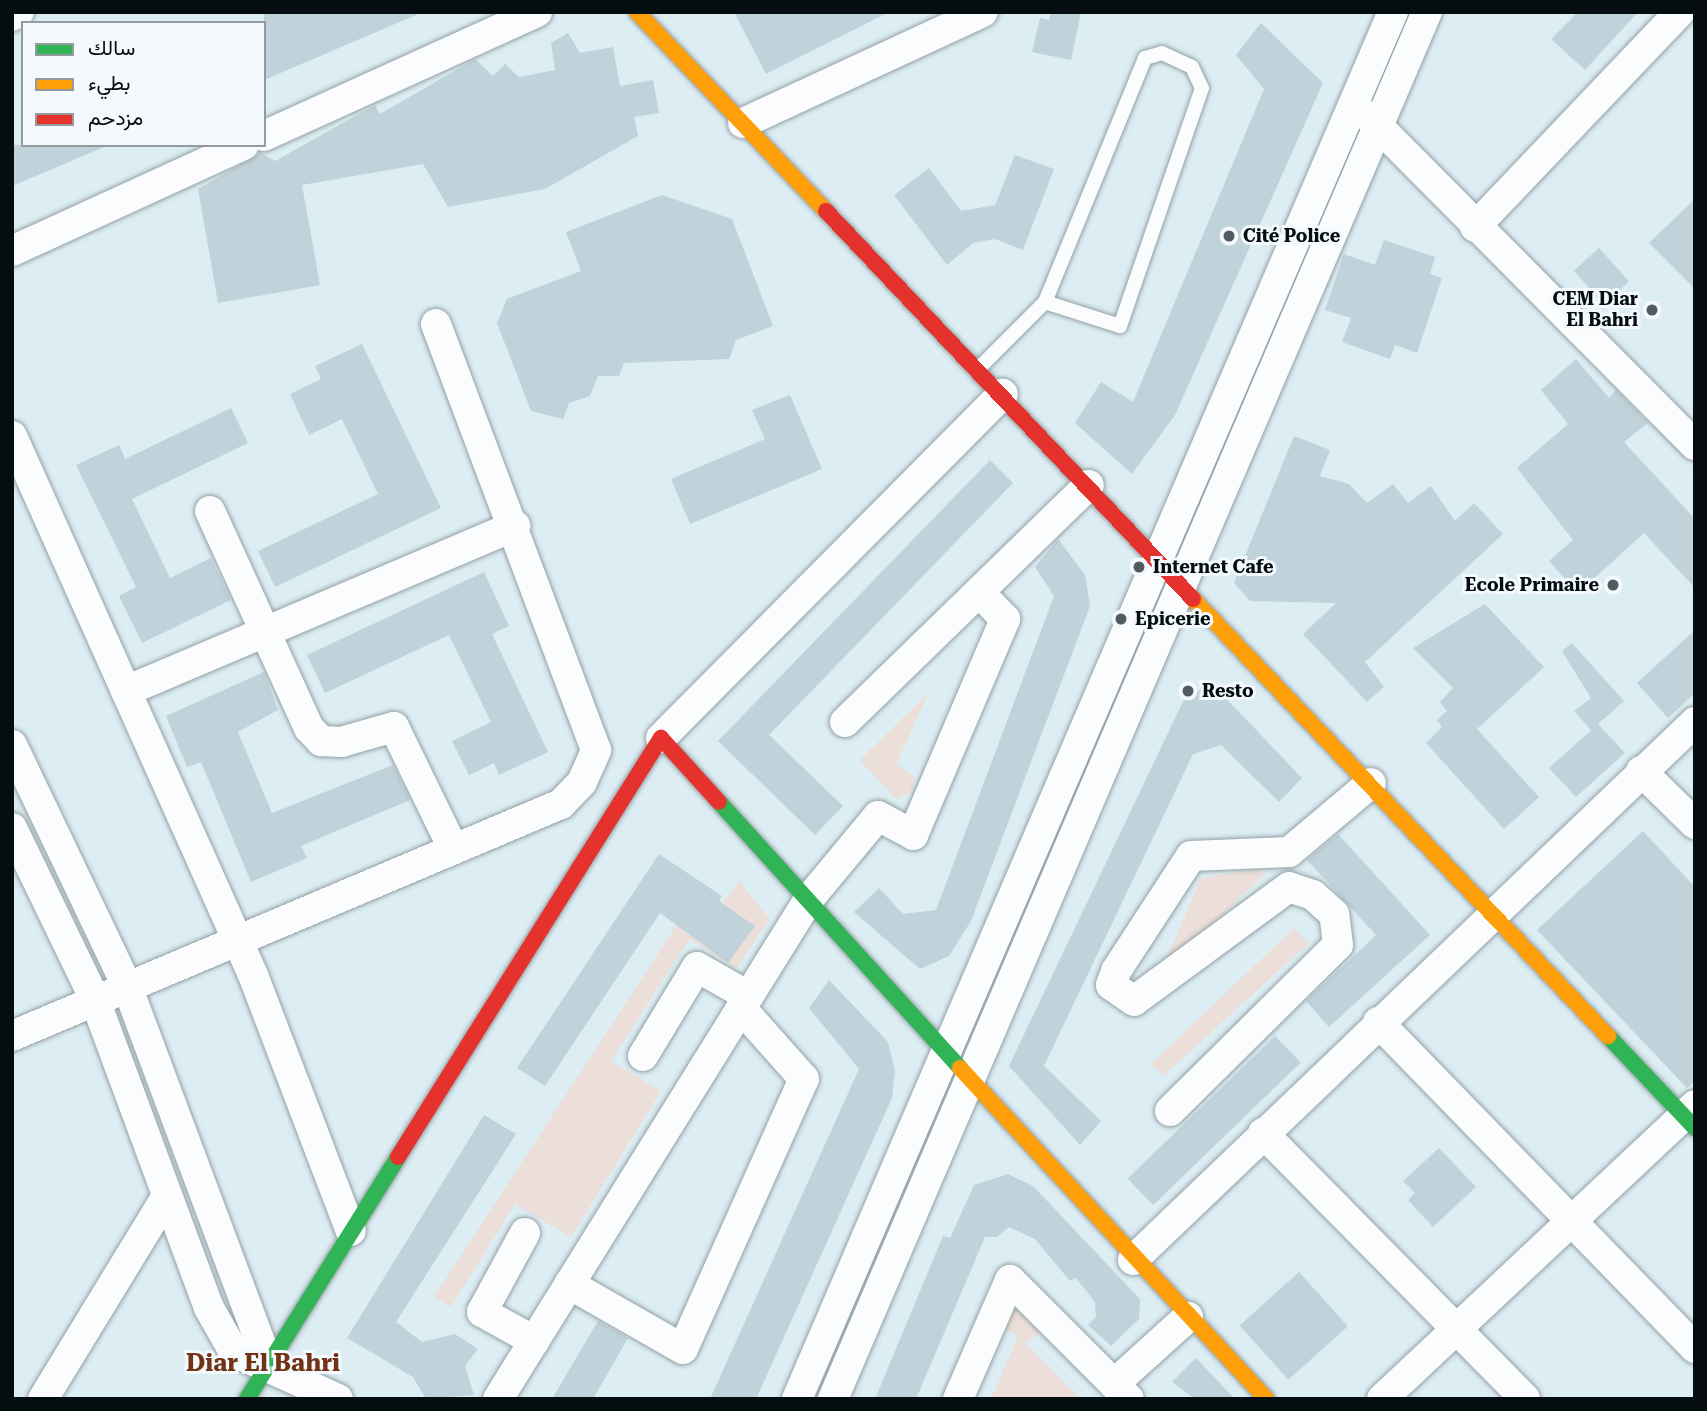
<!DOCTYPE html>
<meta charset="utf-8">
<style>
body{margin:0}
#map{position:relative;width:1707px;height:1411px;overflow:hidden;background:#dcedf3;font-family:"Roboto Serif",Vazirmatn,serif}
div>[style]{position:absolute}
.green>*{inset:0;background:#ecded8}
.building>*{inset:0;background:#c0d3da;transform-origin:0 0}
.roads{filter:drop-shadow(0 0 2px #94a1a5) drop-shadow(0 0 2px #94a1a5)}
.lane>*{height:14px;margin:-7px;padding:0 7px;transform-origin:7px;border-radius:7px;background:#fafcfd}
.street>*{height:30px;margin:-15px;padding:0 15px;transform-origin:15px;border-radius:15px;background:#fafcfd}
.fast>*{height:16px;margin:-8px;padding:0 8px;transform-origin:8px;border-radius:8px;background:#30b455}
.slow>*{height:16px;margin:-8px;padding:0 8px;transform-origin:8px;border-radius:8px;background:#ff9f0a}
.jam>*{height:16px;margin:-8px;padding:0 8px;transform-origin:8px;border-radius:8px;background:#e5322d}
.dots>*{width:19px;height:19px;translate:-50% -50%;box-sizing:border-box;border:4px solid #f3f9fc;border-radius:50%}
span{translate:-50% -50%;white-space:nowrap;text-align:center;line-height:1.15;-webkit-text-stroke:6px #f3f9fc;paint-order:stroke}
.poi-label{font-size:18px;color:#040e11;font-weight:700}
.left{translate:0 -50%;text-align:left}
.right{translate:-100% -50%;text-align:right}
.district-label{font-size:24px;color:#723214;font-weight:700}
.frame{position:absolute;inset:0;border:14px solid #040e11;pointer-events:none}
.legend{position:absolute;left:21px;top:21px;width:245px;height:126px;box-sizing:border-box;background:#f3f9fc;border:2px solid #939b9e;margin:0;padding:9px 12px;list-style:none;font-size:21px;color:#040e11}
.legend li{display:flex;align-items:center;gap:14px;height:35px}
.legend b{width:35px;border:2px solid #939b9e}
</style>
<div id="map">
<div class="green">
<div style="clip-path:polygon(929px 692px,896px 764px,915px 777px,911px 792px,896px 799px,860px 760px)"></div>
<div style="clip-path:polygon(1259px 869px,1265px 874px,1160px 975px,1201px 878px)"></div>
<div style="clip-path:polygon(739px 881px,770px 919px,736px 968px,689px 939px,611px 1061px,661px 1091px,571px 1237px,515px 1204px,451px 1307px,434px 1297px,678px 923px,700px 935px)"></div>
<div style="clip-path:polygon(1294px 928px,1309px 943px,1163px 1076px,1151px 1064px)"></div>
<div style="clip-path:polygon(1012px 1304px,1043px 1331px,1025px 1343px,1080px 1399px,991px 1399px,1018px 1337px,1002px 1326px)"></div>
</div>
<div class="building">
<div style="clip-path:polygon(264px 12px,423px 12px,264px 80px)"></div>
<div style="clip-path:polygon(734px 12px,889px 12px,766px 74px)"></div>
<div style="clip-path:polygon(1051px 12px,1081px 12px,1071px 60px,1032px 52px,1040px 18px,1049px 20px)"></div>
<div style="clip-path:polygon(1578px 12px,1638px 12px,1585px 70px,1551px 39px)"></div>
<div style="clip-path:polygon(1261px 23px,1323px 83px,1175px 415px,1132px 474px,1075px 423px,1101px 382px,1133px 402px,1264px 89px,1236px 55px)"></div>
<div style="clip-path:polygon(568px 33px,580px 53px,613px 47px,620px 86px,653px 80px,659px 113px,634px 117px,638px 136px,545px 189px,448px 207px,423px 164px,302px 185px,320px 285px,218px 303px,198px 189px,261px 153px,275px 161px,375px 105px,380px 114px,475px 59px,493px 76px,505px 64px,519px 77px,555px 70px,551px 43px)"></div>
<div style="clip-path:polygon(12px 145px,109px 145px,12px 186px)"></div>
<div style="clip-path:polygon(1015px 155px,1054px 169px,1023px 250px,995px 239px,973px 243px,947px 265px,894px 195px,929px 168px,961px 211px,995px 205px)"></div>
<div style="clip-path:polygon(662px 195px,732px 219px,773px 326px,736px 340px,729px 359px,624px 363px,619px 376px,598px 376px,590px 396px,569px 403px,563px 419px,531px 411px,497px 323px,507px 299px,581px 271px,566px 232px)"></div>
<div style="clip-path:polygon(1695px 199px,1695px 289px,1649px 243px)"></div>
<div style="clip-path:polygon(1384px 240px,1435px 257px,1430px 274px,1442px 278px,1417px 353px,1395px 345px,1390px 359px,1342px 342px,1351px 318px,1325px 310px,1344px 254px,1375px 265px)"></div>
<div style="left:1599px;top:248px;width:45px;height:34px;rotate:48deg"></div>
<div style="clip-path:polygon(362px 344px,441px 508px,275px 587px,258px 551px,378px 494px,342px 419px,309px 435px,290px 394px,321px 379px,315px 366px)"></div>
<div style="clip-path:polygon(1576px 359px,1609px 398px,1616px 390px,1648px 423px,1624px 442px,1695px 519px,1695px 588px,1644px 533px,1578px 593px,1549px 561px,1573px 540px,1517px 468px,1568px 424px,1541px 390px)"></div>
<div style="clip-path:polygon(790px 395px,822px 469px,690px 524px,671px 479px,765px 439px,752px 410px)"></div>
<div style="clip-path:polygon(231px 408px,248px 443px,132px 499px,170px 578px,211px 558px,231px 600px,142px 643px,119px 596px,136px 587px,76px 465px,119px 445px,125px 459px)"></div>
<div style="clip-path:polygon(1294px 436px,1330px 450px,1320px 476px,1349px 484px,1367px 503px,1393px 484px,1408px 503px,1431px 486px,1455px 521px,1474px 503px,1503px 534px,1365px 662px,1384px 687px,1367px 702px,1303px 634px,1336px 603px,1250px 601px,1234px 583px)"></div>
<div style="clip-path:polygon(990px 460px,1013px 483px,769px 735px,843px 806px,815px 835px,718px 741px)"></div>
<div style="clip-path:polygon(1058px 539px,1085px 575px,1090px 606px,971px 921px,949px 956px,920px 969px,854px 912px,879px 888px,903px 914px,936px 910px,1054px 596px,1035px 567px)"></div>
<div style="clip-path:polygon(484px 572px,509px 626px,492px 634px,548px 752px,499px 775px,494px 763px,469px 775px,452px 741px,491px 722px,449px 635px,325px 693px,307px 655px)"></div>
<div style="clip-path:polygon(1485px 604px,1544px 667px,1477px 729px,1539px 797px,1504px 829px,1426px 743px,1442px 727px,1437px 720px,1447px 711px,1440px 702px,1453px 688px,1413px 648px)"></div>
<div style="clip-path:polygon(1695px 630px,1695px 693px,1668px 718px,1637px 683px)"></div>
<div style="clip-path:polygon(1572px 643px,1624px 701px,1598px 724px,1625px 753px,1576px 797px,1549px 768px,1596px 726px,1591px 730px,1574px 711px,1591px 698px,1562px 651px)"></div>
<div style="clip-path:polygon(264px 672px,278px 710px,238px 732px,272px 813px,393px 765px,410px 800px,301px 846px,307px 858px,251px 882px,201px 762px,187px 767px,166px 716px)"></div>
<div style="clip-path:polygon(1218px 690px,1302px 778px,1279px 802px,1221px 745px,1193px 754px,1044px 1066px,1101px 1121px,1080px 1145px,1009px 1066px,1188px 691px)"></div>
<div style="clip-path:polygon(1643px 831px,1695px 887px,1695px 1081px,1687px 1088px,1537px 930px)"></div>
<div style="clip-path:polygon(1338px 834px,1430px 935px,1329px 1027px,1306px 1001px,1376px 935px,1307px 860px)"></div>
<div style="clip-path:polygon(659px 854px,722px 896px,719px 901px,755px 926px,728px 963px,660px 913px,545px 1086px,517px 1068px)"></div>
<div style="clip-path:polygon(829px 980px,888px 1042px,895px 1071px,892px 1098px,756px 1399px,710px 1399px,859px 1069px,809px 1008px)"></div>
<div style="left:1275px;top:1036px;width:37px;height:205px;rotate:46deg"></div>
<div style="clip-path:polygon(484px 1115px,516px 1134px,396px 1322px,422px 1342px,455px 1334px,478px 1349px,465px 1366px,474px 1395px,426px 1399px,413px 1377px,347px 1338px)"></div>
<div style="clip-path:polygon(1439px 1148px,1476px 1187px,1433px 1227px,1408px 1200px,1415px 1193px,1403px 1181px)"></div>
<div style="clip-path:polygon(1008px 1174px,1033px 1186px,1140px 1299px,1139px 1319px,1111px 1346px,1088px 1325px,1096px 1317px,1095px 1302px,1076px 1278px,1070px 1281px,1035px 1239px,1009px 1227px,997px 1237px,985px 1237px,916px 1399px,875px 1399px,943px 1236px,950px 1238px,974px 1185px)"></div>
<div style="left:1299px;top:1272px;width:73px;height:80px;rotate:48deg"></div>
<div style="clip-path:polygon(598px 1321px,628px 1338px,593px 1399px,552px 1399px)"></div>
<div style="clip-path:polygon(1196px 1358px,1235px 1399px,1195px 1399px,1172px 1382px)"></div>
</div>
<div class="roads">
<div class="lane">
<div style="left:979px;top:368px;width:93px;rotate:-45deg"></div>
<div style="left:1045px;top:302px;width:264px;rotate:-67.7deg"></div>
<div style="left:1145px;top:58px;width:18px;rotate:-16deg"></div>
<div style="left:1162px;top:53px;width:33px;rotate:25deg"></div>
<div style="left:1192px;top:67px;width:23px;rotate:65deg"></div>
<div style="left:1202px;top:88px;width:252px;rotate:109deg"></div>
<div style="left:1120px;top:326px;width:79px;rotate:-162.3deg"></div>
</div>
<div class="street">
<div style="left:12px;top:16px;width:8px;rotate:-30deg"></div>
<div style="left:1368px;top:116px;width:464px;rotate:45.2deg"></div>
<div style="left:743px;top:123px;width:264px;rotate:-24.8deg"></div>
<div style="left:264px;top:136px;width:300px;rotate:-24.4deg"></div>
<div style="left:1475px;top:227px;width:297px;rotate:-46.4deg"></div>
<div style="left:12px;top:251px;width:255px;rotate:-24.6deg"></div>
<div style="left:12px;top:436px;width:590px;rotate:65.91deg"></div>
<div style="left:253px;top:975px;width:274px;rotate:69.1deg"></div>
<div style="left:210px;top:511px;width:239px;rotate:65.5deg"></div>
<div style="left:309px;top:728px;width:18px;rotate:47deg"></div>
<div style="left:321px;top:741px;width:20px;rotate:3deg"></div>
<div style="left:341px;top:742px;width:55px;rotate:-15.8deg"></div>
<div style="left:394px;top:727px;width:135px;rotate:64deg"></div>
<div style="left:126px;top:691px;width:423px;rotate:-23deg"></div>
<div style="left:845px;top:722px;width:340px;rotate:-44.2deg"></div>
<div style="left:661px;top:738px;width:485px;rotate:-45.2deg"></div>
<div style="left:12px;top:745px;width:267px;rotate:64.5deg"></div>
<div style="left:127px;top:986px;width:403px;rotate:69.5deg"></div>
<div style="left:1641px;top:771px;width:76px;rotate:44.5deg"></div>
<div style="left:12px;top:828px;width:191px;rotate:64.2deg"></div>
<div style="left:95px;top:1000px;width:328px;rotate:69.7deg"></div>
<div style="left:209px;top:1308px;width:51px;rotate:60.4deg"></div>
<div style="left:234px;top:1352px;width:114px;rotate:24.3deg"></div>
<div style="left:1378px;top:1022px;width:455px;rotate:45.8deg"></div>
<div style="left:12px;top:1036px;width:596px;rotate:-22.91deg"></div>
<div style="left:561px;top:804px;width:30px;rotate:-46deg"></div>
<div style="left:582px;top:782px;width:35px;rotate:-66deg"></div>
<div style="left:596px;top:750px;width:455px;rotate:-110.6deg"></div>
<div style="left:643px;top:1056px;width:104px;rotate:-58.8deg"></div>
<div style="left:697px;top:967px;width:59px;rotate:29.6deg"></div>
<div style="left:1170px;top:1111px;width:236px;rotate:-44.7deg"></div>
<div style="left:1338px;top:945px;width:31px;rotate:-97deg"></div>
<div style="left:1334px;top:914px;width:28px;rotate:-138deg"></div>
<div style="left:1313px;top:895px;width:25px;rotate:-162deg"></div>
<div style="left:1289px;top:887px;width:192px;rotate:143.7deg"></div>
<div style="left:1134px;top:1001px;width:28px;rotate:-145deg"></div>
<div style="left:1111px;top:985px;width:15px;rotate:-70deg"></div>
<div style="left:1116px;top:971px;width:137px;rotate:-56.9deg"></div>
<div style="left:1191px;top:856px;width:98px;rotate:-2.3deg"></div>
<div style="left:1289px;top:852px;width:107px;rotate:-40.1deg"></div>
<div style="left:1263px;top:1133px;width:373px;rotate:45.4deg"></div>
<div style="left:525px;top:1233px;width:90px;rotate:118.6deg"></div>
<div style="left:482px;top:1312px;width:60px;rotate:29.1deg"></div>
<div style="left:1133px;top:1260px;width:778px;rotate:-43.75deg"></div>
<div style="left:569px;top:1284px;width:131px;rotate:29.7deg"></div>
<div style="left:683px;top:1349px;width:296px;rotate:-65.9deg"></div>
<div style="left:804px;top:1079px;width:95px;rotate:-131.6deg"></div>
<div style="left:1114px;top:1384px;width:100px;rotate:-42.2deg"></div>
<div style="left:43px;top:1399px;width:238px;rotate:-58.6deg"></div>
<div style="left:498px;top:1399px;width:589px;rotate:-58.12deg"></div>
<div style="left:809px;top:899px;width:108px;rotate:-50.3deg"></div>
<div style="left:878px;top:816px;width:40px;rotate:28deg"></div>
<div style="left:913px;top:835px;width:235px;rotate:-66.9deg"></div>
<div style="left:1005px;top:619px;width:37px;rotate:-134deg"></div>
<div style="left:797px;top:1399px;width:1510px;rotate:-66.75deg"></div>
<div style="left:833px;top:1399px;width:1509px;rotate:-66.82deg"></div>
<div style="left:958px;top:1399px;width:130px;rotate:-66.4deg"></div>
<div style="left:1010px;top:1280px;width:168px;rotate:45deg"></div>
<div style="left:1382px;top:1399px;width:429px;rotate:-43.2deg"></div>
</div>
<div class="fast">
<div style="left:719px;top:802px;width:359px;rotate:47.8deg"></div>
<div style="left:1608px;top:1036px;width:127px;rotate:46.6deg"></div>
<div style="left:247px;top:1399px;width:285px;rotate:-58deg"></div>
</div>
<div class="slow">
<div style="left:637px;top:12px;width:274px;rotate:46.5deg"></div>
<div style="left:1193px;top:599px;width:603px;rotate:46.48deg"></div>
<div style="left:960px;top:1068px;width:451px;rotate:47.2deg"></div>
</div>
<div class="jam">
<div style="left:826px;top:211px;width:534px;rotate:46.59deg"></div>
<div style="left:398px;top:1157px;width:495px;rotate:-57.9deg"></div>
<div style="left:661px;top:738px;width:86px;rotate:47.8deg"></div>
</div>
</div>
<div class="dots">
<div style="left:1229px;top:236px;background:#505c60"></div>
<div style="left:1652px;top:310px;background:#505c60"></div>
<div style="left:1139px;top:567px;background:#505c60"></div>
<div style="left:1613px;top:585px;background:#505c60"></div>
<div style="left:1121px;top:619px;background:#505c60"></div>
<div style="left:1188px;top:691px;background:#505c60"></div>
</div>
<div class="poi-label">
<span class="left" style="left:1243px;top:236px">Cité Police</span>
<span class="right" style="left:1638px;top:310px">CEM Diar<br>El Bahri</span>
<span class="left" style="left:1153px;top:567px">Internet Cafe</span>
<span class="right" style="left:1599px;top:585px">Ecole Primaire</span>
<span class="left" style="left:1135px;top:619px">Epicerie</span>
<span class="left" style="left:1202px;top:691px">Resto</span>
</div>
<div class="district-label">
<span style="left:263px;top:1364px">Diar El Bahri</span>
</div>
<div class="frame"></div>
<ul class="legend">
<li><b style="height:9px;background:#30b455"></b>سالك</li>
<li><b style="height:9px;background:#ff9f0a"></b>بطيء</li>
<li><b style="height:9px;background:#e5322d"></b>مزدحم</li>
</ul>
</div>
